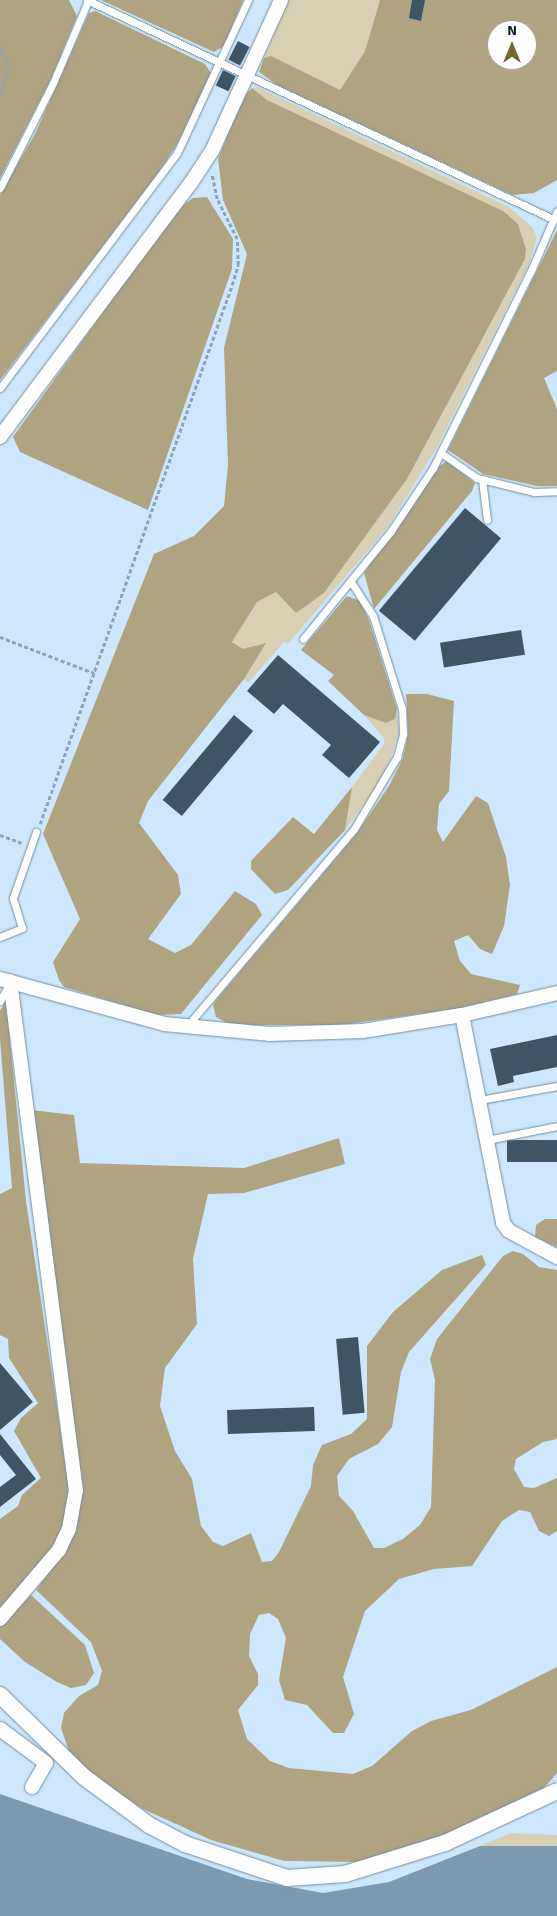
<!DOCTYPE html>
<style>
body{margin:0}
#map{position:relative;width:557px;height:1916px;overflow:hidden;background:#cde8fe;font-family:Signika,sans-serif}
div>[style]{position:absolute}
.green>*{inset:0;background:#d9cfb3}
.forest>*{inset:0;background:#afa380}
.water>*{inset:0;background:#7b9ab2}
.building>*{inset:0;background:#3e5567;transform-origin:0 0}
.path>*{height:2.5px;margin-top:-1.25px;transform-origin:0;background:repeating-linear-gradient(90deg,#8ea3b4 0 4px,transparent 0 6.5px)}
.roads{filter:drop-shadow(0 0 1px #738ca0) drop-shadow(0 0 1px #738ca0)}
.service>*{height:7px;margin:-3.5px;padding:0 3.5px;transform-origin:3.5px;border-radius:3.5px;background:#fff}
.minor>*{height:14px;margin:-7px;padding:0 7px;transform-origin:7px;border-radius:7px;background:#fff}
.tertiary>*{height:16px;margin:-8px;padding:0 8px;transform-origin:8px;border-radius:8px;background:#fff}
span{translate:-50% -50%;white-space:nowrap;text-align:center;line-height:1.15;-webkit-text-stroke:5px #fff;paint-order:stroke}
.north{position:absolute;left:487px;top:20px;width:50px;height:50px;box-sizing:border-box;background:#fff;border:1px solid #9fa3a5;border-radius:50%;rotate:0deg;font-size:14px;font-weight:700;line-height:20px;text-align:center;color:#0e181f}
.north::after{content:'';display:block;margin:auto;width:18px;height:22px;background:#766533;clip-path:polygon(50% 0,100% 100%,50% 72%,0 100%)}
</style>
<div id="map">
<div class="green">
<div style="clip-path:polygon(287px 0,380px 0,365px 51px,340px 90px,264px 58px)"></div>
<div style="clip-path:polygon(257px 87px,509px 207px,533px 228px,537px 238px,529px 264px,436px 449px,387px 528px,288px 644px,284px 642px,248px 683px,244px 679px,266px 643px,243px 650px,232px 642px,257px 602px,276px 592px,296px 613px,324px 593px,407px 479px,525px 259px,526px 249px,518px 224px,267px 100px,252px 88px)"></div>
<div style="clip-path:polygon(397px 709px,399px 732px,392px 755px,379px 784px,345px 830px,352px 787px,384px 744px,384px 738px,364px 715px,386px 723px,395px 719px)"></div>
<div style="clip-path:polygon(511px 1833px,557px 1835px,557px 1846px,480px 1846px)"></div>
</div>
<div class="forest">
<div style="clip-path:polygon(0 0,69px 0,77px 16px,51px 79px,0 178px)"></div>
<div style="clip-path:polygon(101px 0,243px 0,224px 46px,214px 52px)"></div>
<div style="clip-path:polygon(evenodd,380px 0,557px 0,557px 180px,534px 193px,512px 195px,277px 85px,259px 72px,264px 58px,271px 56px,340px 90px,365px 51px,380px 0,497px 30px,527px 30px,527px 60px,497px 60px,497px 30px)"></div>
<div style="clip-path:polygon(95px 11px,205px 64px,211px 73px,179px 141px,157px 175px,0 380px,0 195px,35px 134px,89px 13px)"></div>
<div style="clip-path:polygon(252px 88px,267px 100px,503px 211px,518px 224px,526px 249px,525px 259px,407px 479px,324px 593px,296px 613px,276px 592px,257px 602px,232px 642px,243px 649px,266px 643px,244px 679px,148px 801px,139px 823px,178px 875px,181px 894px,148px 939px,175px 953px,191px 945px,235px 891px,256px 904px,262px 915px,181px 1014px,157px 1015px,64px 987px,59px 980px,53px 962px,80px 919px,43px 834px,154px 554px,194px 536px,224px 506px,228px 465px,224px 348px,247px 254px,223px 200px,218px 159px,243px 97px)"></div>
<div style="clip-path:polygon(207px 197px,233px 239px,232px 269px,148px 510px,20px 452px,13px 437px,176px 211px,193px 198px)"></div>
<div style="clip-path:polygon(557px 230px,557px 371px,544px 378px,557px 409px,557px 486px,537px 486px,483px 474px,448px 450px)"></div>
<div style="clip-path:polygon(447px 461px,475px 483px,472px 491px,374px 609px,364px 573px,438px 467px)"></div>
<div style="clip-path:polygon(347px 596px,360px 601px,369px 620px,397px 709px,395px 719px,386px 723px,364px 715px,328px 681px,334px 675px,301px 650px)"></div>
<div style="clip-path:polygon(406px 694px,427px 694px,454px 701px,449px 791px,439px 804px,437px 830px,443px 842px,476px 796px,488px 803px,506px 857px,510px 885px,504px 926px,492px 954px,480px 949px,468px 935px,454px 941px,460px 961px,471px 974px,520px 985px,517px 994px,460px 1008px,341px 1025px,250px 1025px,227px 1023px,216px 1017px,213px 1005px,217px 999px,357px 833px,389px 786px,403px 758px,408px 733px)"></div>
<div style="clip-path:polygon(352px 787px,345px 830px,288px 890px,275px 894px,251px 869px,251px 861px,293px 817px,314px 834px)"></div>
<div style="clip-path:polygon(6px 1001px,26px 1201px,70px 1494px,64px 1528px,54px 1546px,0 1609px,0 1519px,18px 1506px,22px 1495px,41px 1478px,14px 1431px,21px 1418px,38px 1403px,9px 1358px,8px 1339px,0 1335px,0 1194px,12px 1188px,0 1039px,0 1011px)"></div>
<div style="clip-path:polygon(31px 1110px,74px 1115px,80px 1163px,244px 1168px,339px 1138px,345px 1164px,244px 1193px,208px 1194px,193px 1259px,197px 1324px,165px 1368px,160px 1406px,175px 1451px,192px 1479px,201px 1526px,213px 1542px,223px 1546px,251px 1533px,262px 1562px,272px 1561px,279px 1552px,311px 1486px,313px 1465px,322px 1445px,351px 1434px,367px 1419px,367px 1346px,393px 1312px,442px 1270px,482px 1255px,486px 1265px,409px 1352px,401px 1372px,392px 1427px,378px 1444px,349px 1459px,337px 1476px,339px 1496px,353px 1511px,374px 1548px,384px 1548px,403px 1539px,420px 1525px,431px 1507px,435px 1380px,430px 1359px,437px 1339px,503px 1256px,513px 1251px,523px 1254px,539px 1267px,557px 1270px,557px 1439px,543px 1442px,516px 1459px,514px 1469px,524px 1487px,534px 1488px,557px 1478px,557px 1531px,549px 1536px,539px 1531px,530px 1512px,519px 1510px,502px 1521px,472px 1566px,434px 1569px,399px 1579px,365px 1611px,343px 1677px,354px 1714px,344px 1733px,333px 1733px,307px 1705px,285px 1700px,279px 1680px,286px 1638px,278px 1619px,269px 1613px,259px 1615px,250px 1634px,249px 1656px,258px 1674px,258px 1685px,238px 1710px,247px 1739px,270px 1761px,289px 1768px,353px 1774px,372px 1766px,412px 1731px,431px 1721px,471px 1710px,557px 1667px,557px 1773px,544px 1788px,448px 1834px,361px 1862px,284px 1861px,211px 1840px,143px 1809px,92px 1775px,70px 1754px,61px 1728px,64px 1713px,79px 1696px,98px 1685px,102px 1671px,91px 1642px,36px 1590px,67px 1549px,75px 1528px)"></div>
<div style="clip-path:polygon(545px 1219px,557px 1219px,557px 1247px,535px 1237px,536px 1225px)"></div>
<div style="clip-path:polygon(31px 1595px,85px 1645px,94px 1673px,86px 1685px,71px 1688px,57px 1682px,25px 1662px,0 1639px,0 1627px)"></div>
</div>
<div class="water">
<div style="clip-path:polygon(0 1794px,247px 1879px,323px 1893px,389px 1882px,480px 1846px,557px 1846px,557px 1916px,0 1916px)"></div>
</div>
<div class="building">
<div style="clip-path:polygon(412px 0,425px 0,421px 21px,409px 18px)"></div>
<div style="left:238px;top:41px;width:13px;height:21px;rotate:27deg"></div>
<div style="left:223px;top:70px;width:14px;height:17px;rotate:25deg"></div>
<div style="left:465px;top:508px;width:47px;height:134px;rotate:40deg"></div>
<div style="left:521px;top:630px;width:25px;height:82px;rotate:81deg"></div>
<div style="clip-path:polygon(278px 655px,380px 742px,349px 778px,322px 755px,331px 745px,283px 704px,274px 714px,247px 691px)"></div>
<div style="left:234px;top:715px;width:25px;height:111px;rotate:40deg"></div>
<div style="clip-path:polygon(557px 1035px,557px 1067px,513px 1076px,514px 1082px,498px 1086px,490px 1049px)"></div>
<div style="left:557px;top:1140px;width:22px;height:50px;rotate:90deg"></div>
<div style="left:358px;top:1337px;width:76px;height:22px;rotate:85deg"></div>
<div style="clip-path:polygon(0 1363px,33px 1402px,0 1430px)"></div>
<div style="left:314px;top:1407px;width:24px;height:87px;rotate:88deg"></div>
<div style="clip-path:polygon(0 1434px,36px 1479px,0 1507px,0 1487px,16px 1475px,0 1455px)"></div>
</div>
<div class="path">
<div style="left:0;top:48px;width:19px;rotate:62deg"></div>
<div style="left:9px;top:65px;width:32px;rotate:106deg"></div>
<div style="left:0;top:637px;width:101px;rotate:21deg"></div>
<div style="left:40px;top:824px;width:572px;rotate:-70.39deg"></div>
<div style="left:232px;top:285px;width:21px;rotate:-73deg"></div>
<div style="left:238px;top:265px;width:26px;rotate:-92deg"></div>
<div style="left:237px;top:239px;width:45px;rotate:-116.6deg"></div>
<div style="left:217px;top:199px;width:24px;rotate:-102deg"></div>
<div style="left:0;top:835px;width:23px;rotate:20deg"></div>
</div>
<div class="roads">
<div class="service">
<div style="left:87px;top:0;width:513px;rotate:25.17deg"></div>
<div style="left:0;top:188px;width:118px;rotate:-63.2deg"></div>
<div style="left:53px;top:83px;width:89px;rotate:-66.9deg"></div>
<div style="left:0;top:388px;width:294px;rotate:-53deg"></div>
<div style="left:177px;top:153px;width:169px;rotate:-65.1deg"></div>
<div style="left:441px;top:453px;width:44px;rotate:34.8deg"></div>
<div style="left:477px;top:478px;width:59px;rotate:13.8deg"></div>
<div style="left:534px;top:492px;width:23px;rotate:-2deg"></div>
<div style="left:482px;top:479px;width:41px;rotate:83deg"></div>
<div style="left:303px;top:639px;width:139px;rotate:-50.8deg"></div>
<div style="left:391px;top:531px;width:76px;rotate:-56.3deg"></div>
<div style="left:433px;top:468px;width:220px;rotate:-63.6deg"></div>
<div style="left:531px;top:271px;width:65px;rotate:-66.6deg"></div>
<div style="left:0;top:937px;width:24px;rotate:-22deg"></div>
<div style="left:22px;top:928px;width:31px;rotate:-107deg"></div>
<div style="left:13px;top:898px;width:70px;rotate:-70.8deg"></div>
<div style="left:0;top:1001px;width:17px;rotate:-62deg"></div>
<div style="left:187px;top:1026px;width:258px;rotate:-49.7deg"></div>
<div style="left:354px;top:829px;width:84px;rotate:-59.2deg"></div>
<div style="left:397px;top:757px;width:24px;rotate:-75deg"></div>
<div style="left:403px;top:734px;width:25px;rotate:-92deg"></div>
<div style="left:402px;top:709px;width:97px;rotate:-107.3deg"></div>
<div style="left:373px;top:616px;width:40px;rotate:-122.9deg"></div>
<div style="left:480px;top:1100px;width:78px;rotate:-10.3deg"></div>
<div style="left:487px;top:1140px;width:71px;rotate:-11.3deg"></div>
</div>
<div class="minor">
<div style="left:0;top:437px;width:318px;rotate:-53.1deg"></div>
<div style="left:191px;top:183px;width:38px;rotate:-57deg"></div>
<div style="left:212px;top:151px;width:166px;rotate:-65.4deg"></div>
<div style="left:0;top:979px;width:170px;rotate:15.3deg"></div>
<div style="left:164px;top:1024px;width:105px;rotate:5.4deg"></div>
<div style="left:269px;top:1034px;width:94px;rotate:-1.8deg"></div>
<div style="left:363px;top:1031px;width:100px;rotate:-9.2deg"></div>
<div style="left:462px;top:1015px;width:98px;rotate:-13deg"></div>
<div style="left:462px;top:1015px;width:212px;rotate:78.8deg"></div>
<div style="left:503px;top:1223px;width:10px;rotate:53deg"></div>
<div style="left:509px;top:1231px;width:55px;rotate:28.4deg"></div>
<div style="left:0;top:1619px;width:91px;rotate:-49.5deg"></div>
<div style="left:59px;top:1550px;width:23px;rotate:-65deg"></div>
<div style="left:69px;top:1529px;width:39px;rotate:-80deg"></div>
<div style="left:76px;top:1491px;width:514px;rotate:-97.37deg"></div>
<div style="left:0;top:1729px;width:57px;rotate:36.5deg"></div>
<div style="left:46px;top:1763px;width:28px;rotate:120deg"></div>
</div>
<div class="tertiary">
<div style="left:0;top:1695px;width:117px;rotate:44.3deg"></div>
<div style="left:84px;top:1777px;width:81px;rotate:36.4deg"></div>
<div style="left:149px;top:1825px;width:41px;rotate:27.8deg"></div>
<div style="left:185px;top:1844px;width:108px;rotate:18.4deg"></div>
<div style="left:287px;top:1878px;width:58px;rotate:-3.9deg"></div>
<div style="left:345px;top:1874px;width:105px;rotate:-17.2deg"></div>
<div style="left:445px;top:1843px;width:123px;rotate:-24.9deg"></div>
</div>
</div>
<div class="north">N</div>
</div>
